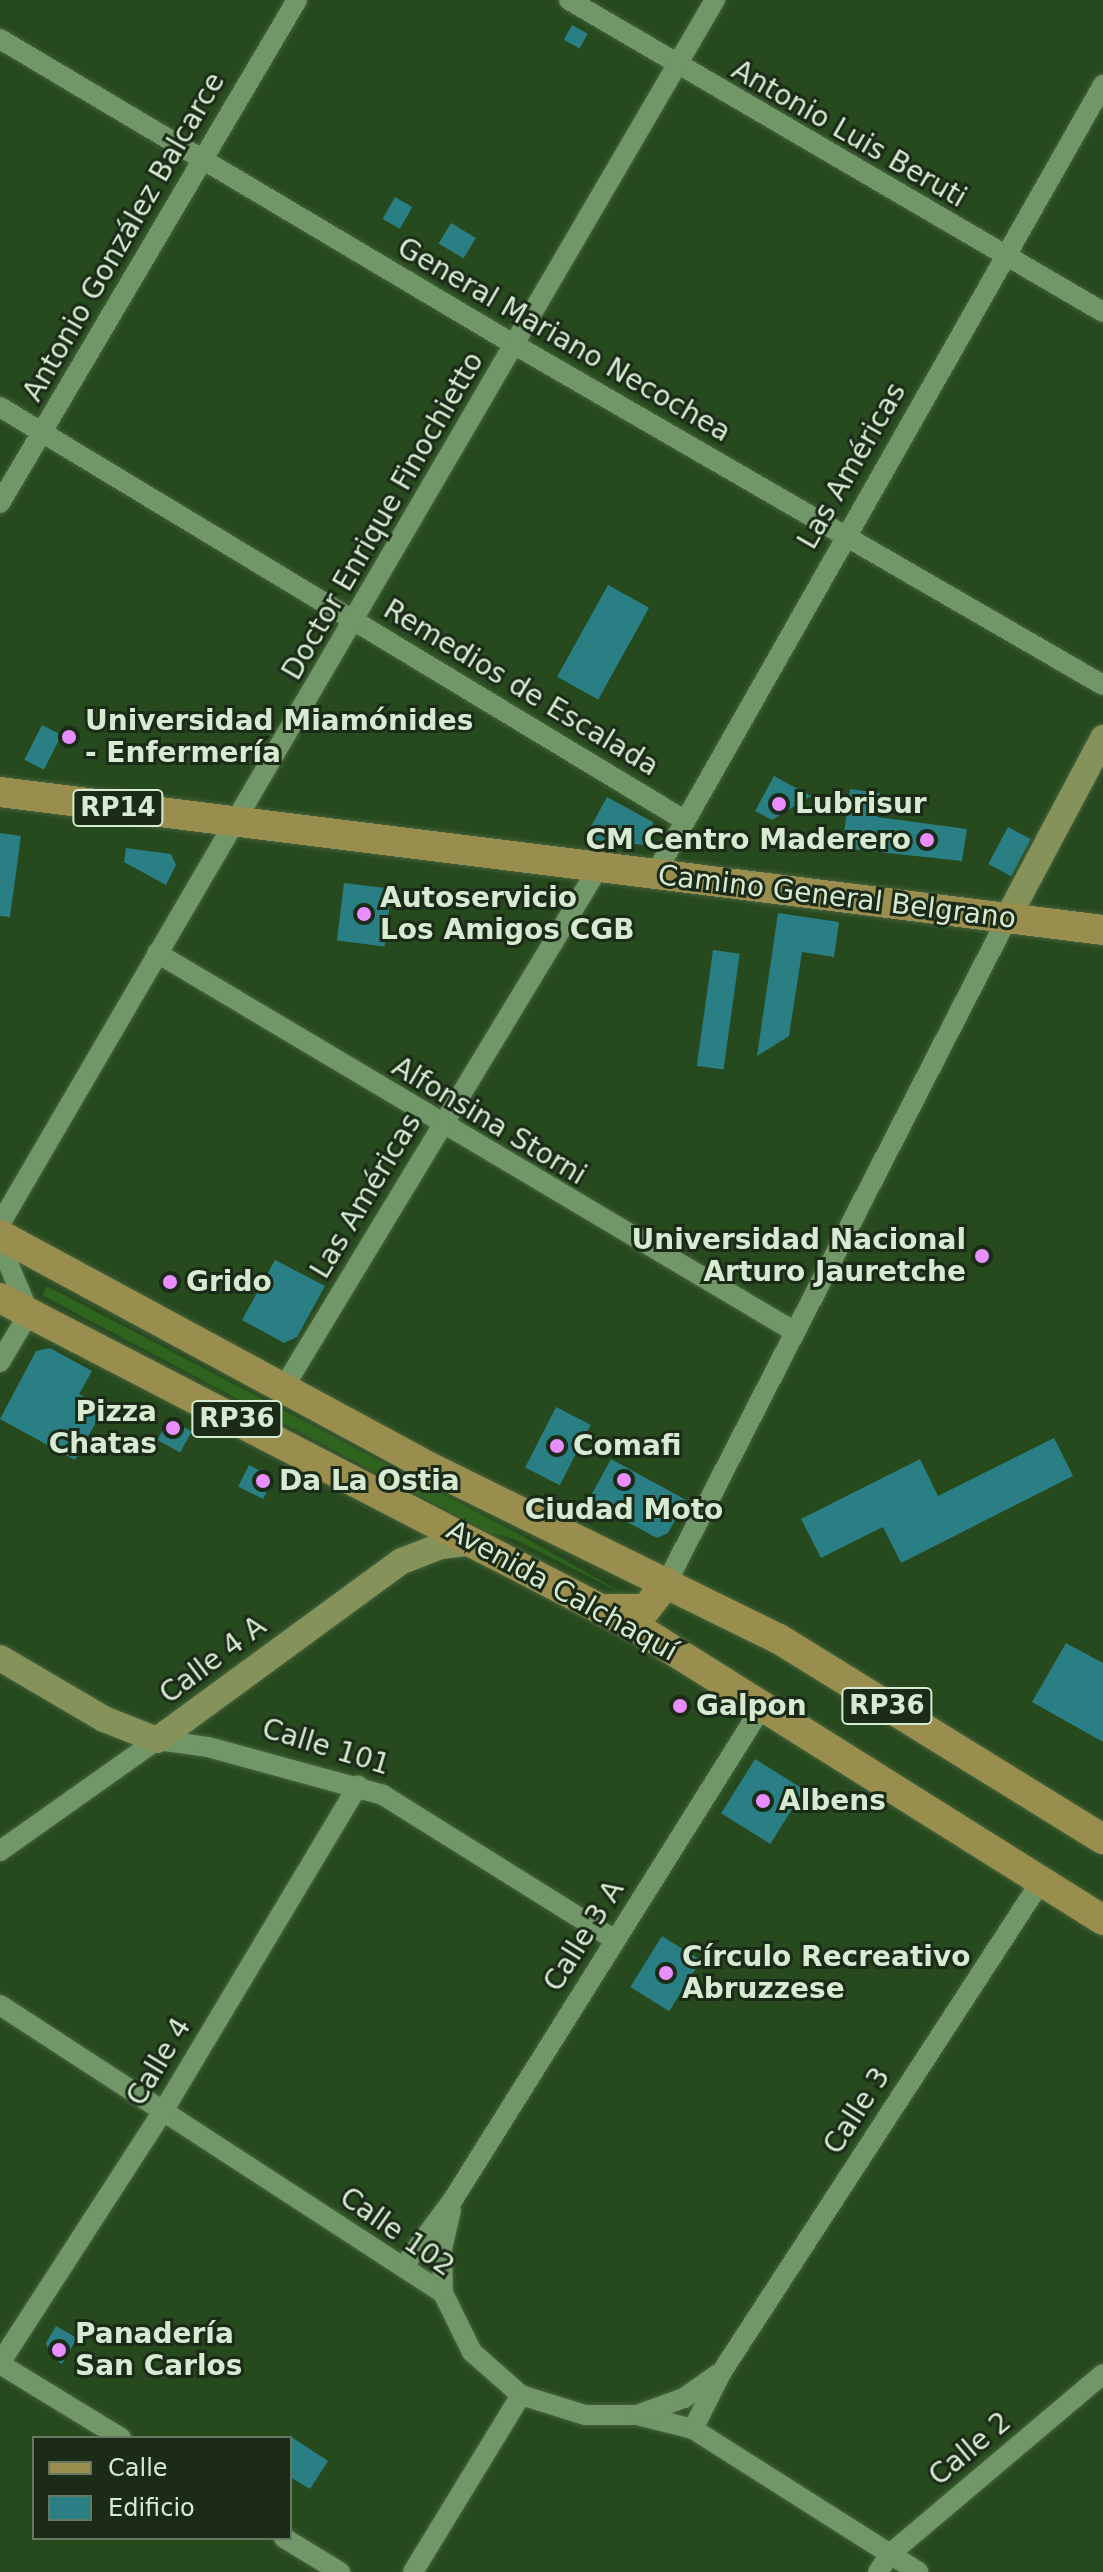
<!DOCTYPE html>
<meta charset="utf-8">
<style>
body{margin:0}
#map{position:relative;width:1103px;height:2572px;overflow:hidden;background:#27491e;font-family:"DejaVu Sans",sans-serif}
div>[style]{position:absolute}
.green>*{inset:0;background:#2e641e}
.building>*{inset:0;background:#297f83;transform-origin:0 0}
.roads{filter:drop-shadow(0 0 2px #46633d) drop-shadow(0 0 2px #46633d)}
.street>*{height:20px;margin:-10px;padding:0 10px;transform-origin:10px;border-radius:10px;background:#719667}
.secondary>*{height:26px;margin:-13px;padding:0 13px;transform-origin:13px;border-radius:13px;background:#85925a}
.primary>*{height:30px;margin:-15px;padding:0 15px;transform-origin:15px;border-radius:15px;background:#998e4e}
.dots>*{width:22px;height:22px;translate:-50% -50%;box-sizing:border-box;border:4px solid #1b2b18;border-radius:50%}
span{translate:-50% -50%;white-space:nowrap;text-align:center;line-height:1.15;-webkit-text-stroke:6px #1b2b18;paint-order:stroke}
.shield-label span{padding:2px 6px;background:#1b2b18;border:2px solid;border-radius:6px;-webkit-text-stroke-width:0}
.shield-label{font-size:26px;color:#d7ebd2;font-weight:700}
.street-label{font-size:28px;color:#d7ebd2}
.poi-label{font-size:28px;color:#d7ebd2;font-weight:700}
.left{translate:0 -50%;text-align:left}
.right{translate:-100% -50%;text-align:right}
.legend{position:absolute;left:32px;top:2436px;width:260px;height:104px;box-sizing:border-box;background:#1b2b18;border:2px solid #667862;margin:0;padding:10px 14px;list-style:none;font-size:24px;color:#d7ebd2}
.legend li{display:flex;align-items:center;gap:16px;height:40px}
.legend b{width:40px;border:2px solid #667862}
</style>
<div id="map">
<div class="green">
<div style="clip-path:polygon(47px 1286px,515px 1532px,626px 1595px,512px 1538px,490px 1533px,42px 1295px)"></div>
</div>
<div class="building">
<div style="left:572px;top:25px;width:18px;height:17px;rotate:29deg"></div>
<div style="left:395px;top:197px;width:20px;height:25px;rotate:30deg"></div>
<div style="left:451px;top:223px;width:29px;height:24px;rotate:31deg"></div>
<div style="left:608px;top:585px;width:47px;height:105px;rotate:29deg"></div>
<div style="left:42px;top:725px;width:22px;height:39px;rotate:27deg"></div>
<div style="clip-path:polygon(774px 776px,811px 796px,772px 820px,755px 811px)"></div>
<div style="clip-path:polygon(850px 789px,880px 793px,877px 817px,967px 829px,962px 861px,842px 848px)"></div>
<div style="clip-path:polygon(607px 797px,653px 822px,651px 840px,644px 845px,584px 839px)"></div>
<div style="left:1008px;top:827px;width:26px;height:42px;rotate:28deg"></div>
<div style="clip-path:polygon(0 833px,21px 836px,10px 917px,0 916px)"></div>
<div style="clip-path:polygon(126px 848px,171px 854px,176px 865px,166px 885px,124px 862px)"></div>
<div style="left:344px;top:883px;width:48px;height:58px;rotate:7deg"></div>
<div style="clip-path:polygon(778px 913px,839px 922px,834px 957px,802px 952px,789px 1036px,757px 1056px)"></div>
<div style="left:713px;top:950px;width:27px;height:117px;rotate:8deg"></div>
<div style="clip-path:polygon(275px 1260px,325px 1286px,297px 1337px,284px 1343px,242px 1320px)"></div>
<div style="clip-path:polygon(50px 1348px,92px 1371px,79px 1394px,104px 1408px,75px 1460px,0 1419px,36px 1351px)"></div>
<div style="left:556px;top:1407px;width:39px;height:68px;rotate:27deg"></div>
<div style="left:169px;top:1419px;width:26px;height:24px;rotate:29deg"></div>
<div style="clip-path:polygon(1054px 1438px,1073px 1476px,901px 1563px,883px 1527px,821px 1558px,801px 1519px,920px 1459px,938px 1496px)"></div>
<div style="clip-path:polygon(611px 1459px,686px 1500px,668px 1533px,657px 1538px,588px 1501px)"></div>
<div style="left:249px;top:1465px;width:28px;height:24px;rotate:27deg"></div>
<div style="clip-path:polygon(1066px 1643px,1103px 1663px,1103px 1742px,1032px 1702px)"></div>
<div style="left:755px;top:1759px;width:58px;height:64px;rotate:32deg"></div>
<div style="left:662px;top:1936px;width:46px;height:60px;rotate:32deg"></div>
<div style="clip-path:polygon(56px 2326px,77px 2338px,62px 2364px,51px 2357px,46px 2343px)"></div>
<div style="clip-path:polygon(290px 2436px,328px 2461px,310px 2489px,290px 2477px)"></div>
</div>
<div class="roads">
<div class="street">
<div style="left:569px;top:0;width:618px;rotate:30.3deg"></div>
<div style="left:0;top:39px;width:599px;rotate:30.72deg"></div>
<div style="left:515px;top:345px;width:679px;rotate:30.04deg"></div>
<div style="left:0;top:407px;width:799px;rotate:31.12deg"></div>
<div style="left:0;top:503px;width:584px;rotate:-59.44deg"></div>
<div style="left:654px;top:876px;width:910px;rotate:-60.42deg"></div>
<div style="left:157px;top:953px;width:742px;rotate:30.71deg"></div>
<div style="left:0;top:1224px;width:1418px;rotate:-59.71deg"></div>
<div style="left:0;top:1244px;width:75px;rotate:67.2deg"></div>
<div style="left:29px;top:1313px;width:57px;rotate:120.6deg"></div>
<div style="left:284px;top:1387px;width:604px;rotate:-58.81deg"></div>
<div style="left:667px;top:1582px;width:747px;rotate:-62.85deg"></div>
<div style="left:0;top:1851px;width:192px;rotate:-35.3deg"></div>
<div style="left:157px;top:1740px;width:51px;rotate:7.8deg"></div>
<div style="left:208px;top:1747px;width:181px;rotate:15.3deg"></div>
<div style="left:383px;top:1795px;width:274px;rotate:32deg"></div>
<div style="left:0;top:2005px;width:528px;rotate:33.03deg"></div>
<div style="left:443px;top:2293px;width:66px;rotate:63.8deg"></div>
<div style="left:472px;top:2352px;width:65px;rotate:41.3deg"></div>
<div style="left:521px;top:2395px;width:67px;rotate:17.4deg"></div>
<div style="left:585px;top:2415px;width:52px"></div>
<div style="left:637px;top:2415px;width:58px;rotate:14deg"></div>
<div style="left:693px;top:2429px;width:267px;rotate:32.4deg"></div>
<div style="left:403px;top:2267px;width:86px;rotate:-53.5deg"></div>
<div style="left:454px;top:2198px;width:582px;rotate:-57.92deg"></div>
<div style="left:443px;top:2293px;width:44px;rotate:-91.3deg"></div>
<div style="left:442px;top:2249px;width:40px;rotate:-77deg"></div>
<div style="left:0;top:2363px;width:304px;rotate:-57.1deg"></div>
<div style="left:165px;top:2108px;width:376px;rotate:-59.1deg"></div>
<div style="left:0;top:2364px;width:142px;rotate:31.4deg"></div>
<div style="left:640px;top:2414px;width:47px;rotate:-20deg"></div>
<div style="left:684px;top:2398px;width:42px;rotate:-35.2deg"></div>
<div style="left:693px;top:2429px;width:63px;rotate:-63.4deg"></div>
<div style="left:721px;top:2373px;width:587px;rotate:-56.96deg"></div>
<div style="left:284px;top:2538px;width:66px;rotate:31.3deg"></div>
<div style="left:413px;top:2572px;width:207px;rotate:-58.6deg"></div>
<div style="left:878px;top:2572px;width:22px;rotate:-56deg"></div>
<div style="left:890px;top:2554px;width:279px;rotate:-40.2deg"></div>
</div>
<div class="secondary">
<div style="left:1008px;top:917px;width:203px;rotate:-62deg"></div>
<div style="left:0;top:1658px;width:121px;rotate:30.4deg"></div>
<div style="left:104px;top:1719px;width:57px;rotate:21.6deg"></div>
<div style="left:157px;top:1740px;width:303px;rotate:-36.2deg"></div>
<div style="left:402px;top:1561px;width:42px;rotate:-21deg"></div>
<div style="left:441px;top:1546px;width:33px;rotate:-7deg"></div>
</div>
<div class="primary">
<div style="left:0;top:792px;width:1112px;rotate:7.13deg"></div>
<div style="left:0;top:1235px;width:485px;rotate:28.4deg"></div>
<div style="left:427px;top:1466px;width:392px;rotate:26.2deg"></div>
<div style="left:779px;top:1639px;width:381px;rotate:31.7deg"></div>
<div style="left:0;top:1298px;width:720px;rotate:27.38deg"></div>
<div style="left:639px;top:1629px;width:548px;rotate:32.09deg"></div>
<div style="left:607px;top:1609px;width:39px"></div>
<div style="left:646px;top:1609px;width:34px;rotate:-52deg"></div>
</div>
</div>
<div class="dots">
<div style="left:69px;top:737px;background:#e88eff"></div>
<div style="left:779px;top:804px;background:#e88eff"></div>
<div style="left:927px;top:840px;background:#e88eff"></div>
<div style="left:364px;top:914px;background:#e88eff"></div>
<div style="left:982px;top:1256px;background:#e88eff"></div>
<div style="left:170px;top:1282px;background:#e88eff"></div>
<div style="left:173px;top:1428px;background:#e88eff"></div>
<div style="left:557px;top:1446px;background:#e88eff"></div>
<div style="left:624px;top:1480px;background:#e88eff"></div>
<div style="left:263px;top:1481px;background:#e88eff"></div>
<div style="left:680px;top:1706px;background:#e88eff"></div>
<div style="left:763px;top:1801px;background:#e88eff"></div>
<div style="left:666px;top:1973px;background:#e88eff"></div>
<div style="left:59px;top:2350px;background:#e88eff"></div>
</div>
<div class="shield-label">
<span style="left:118px;top:808px">RP14</span>
<span style="left:237px;top:1419px">RP36</span>
<span style="left:887px;top:1706px">RP36</span>
</div>
<div class="street-label">
<span style="left:849px;top:134px;rotate:30deg">Antonio Luis Beruti</span>
<span style="left:124px;top:237px;rotate:-60deg">Antonio González Balcarce</span>
<span style="left:564px;top:340px;rotate:30deg">General Mariano Necochea</span>
<span style="left:852px;top:466px;rotate:-60deg">Las Américas</span>
<span style="left:383px;top:516px;rotate:-60deg">Doctor Enrique Finochietto</span>
<span style="left:521px;top:688px;rotate:31deg">Remedios de Escalada</span>
<span style="left:837px;top:897px;rotate:7deg">Camino General Belgrano</span>
<span style="left:489px;top:1121px;rotate:31deg">Alfonsina Storni</span>
<span style="left:366px;top:1196px;rotate:-59deg">Las Américas</span>
<span style="left:562px;top:1591px;rotate:29deg">Avenida Calchaquí</span>
<span style="left:213px;top:1660px;rotate:-37deg">Calle 4 A</span>
<span style="left:326px;top:1747px;rotate:17deg">Calle 101</span>
<span style="left:584px;top:1936px;rotate:-58deg">Calle 3 A</span>
<span style="left:159px;top:2062px;rotate:-59deg">Calle 4</span>
<span style="left:857px;top:2111px;rotate:-57deg">Calle 3</span>
<span style="left:397px;top:2232px;rotate:35deg">Calle 102</span>
<span style="left:970px;top:2449px;rotate:-40deg">Calle 2</span>
</div>
<div class="poi-label">
<span class="left" style="left:85px;top:737px">Universidad Miamónides<br>- Enfermería</span>
<span class="left" style="left:795px;top:804px">Lubrisur</span>
<span class="right" style="left:911px;top:840px">CM Centro Maderero</span>
<span class="left" style="left:380px;top:914px">Autoservicio<br>Los Amigos CGB</span>
<span class="right" style="left:966px;top:1256px">Universidad Nacional<br>Arturo Jauretche</span>
<span class="left" style="left:186px;top:1282px">Grido</span>
<span class="right" style="left:157px;top:1428px">Pizza<br>Chatas</span>
<span class="left" style="left:573px;top:1446px">Comafi</span>
<span class="left" style="left:279px;top:1481px">Da La Ostia</span>
<span style="left:624px;top:1510px">Ciudad Moto</span>
<span class="left" style="left:696px;top:1706px">Galpon</span>
<span class="left" style="left:779px;top:1801px">Albens</span>
<span class="left" style="left:682px;top:1973px">Círculo Recreativo<br>Abruzzese</span>
<span class="left" style="left:75px;top:2350px">Panadería<br>San Carlos</span>
</div>
<ul class="legend">
<li><b style="height:10px;background:#998e4e"></b>Calle</li>
<li><b style="height:22px;background:#297f83"></b>Edificio</li>
</ul>
</div>
